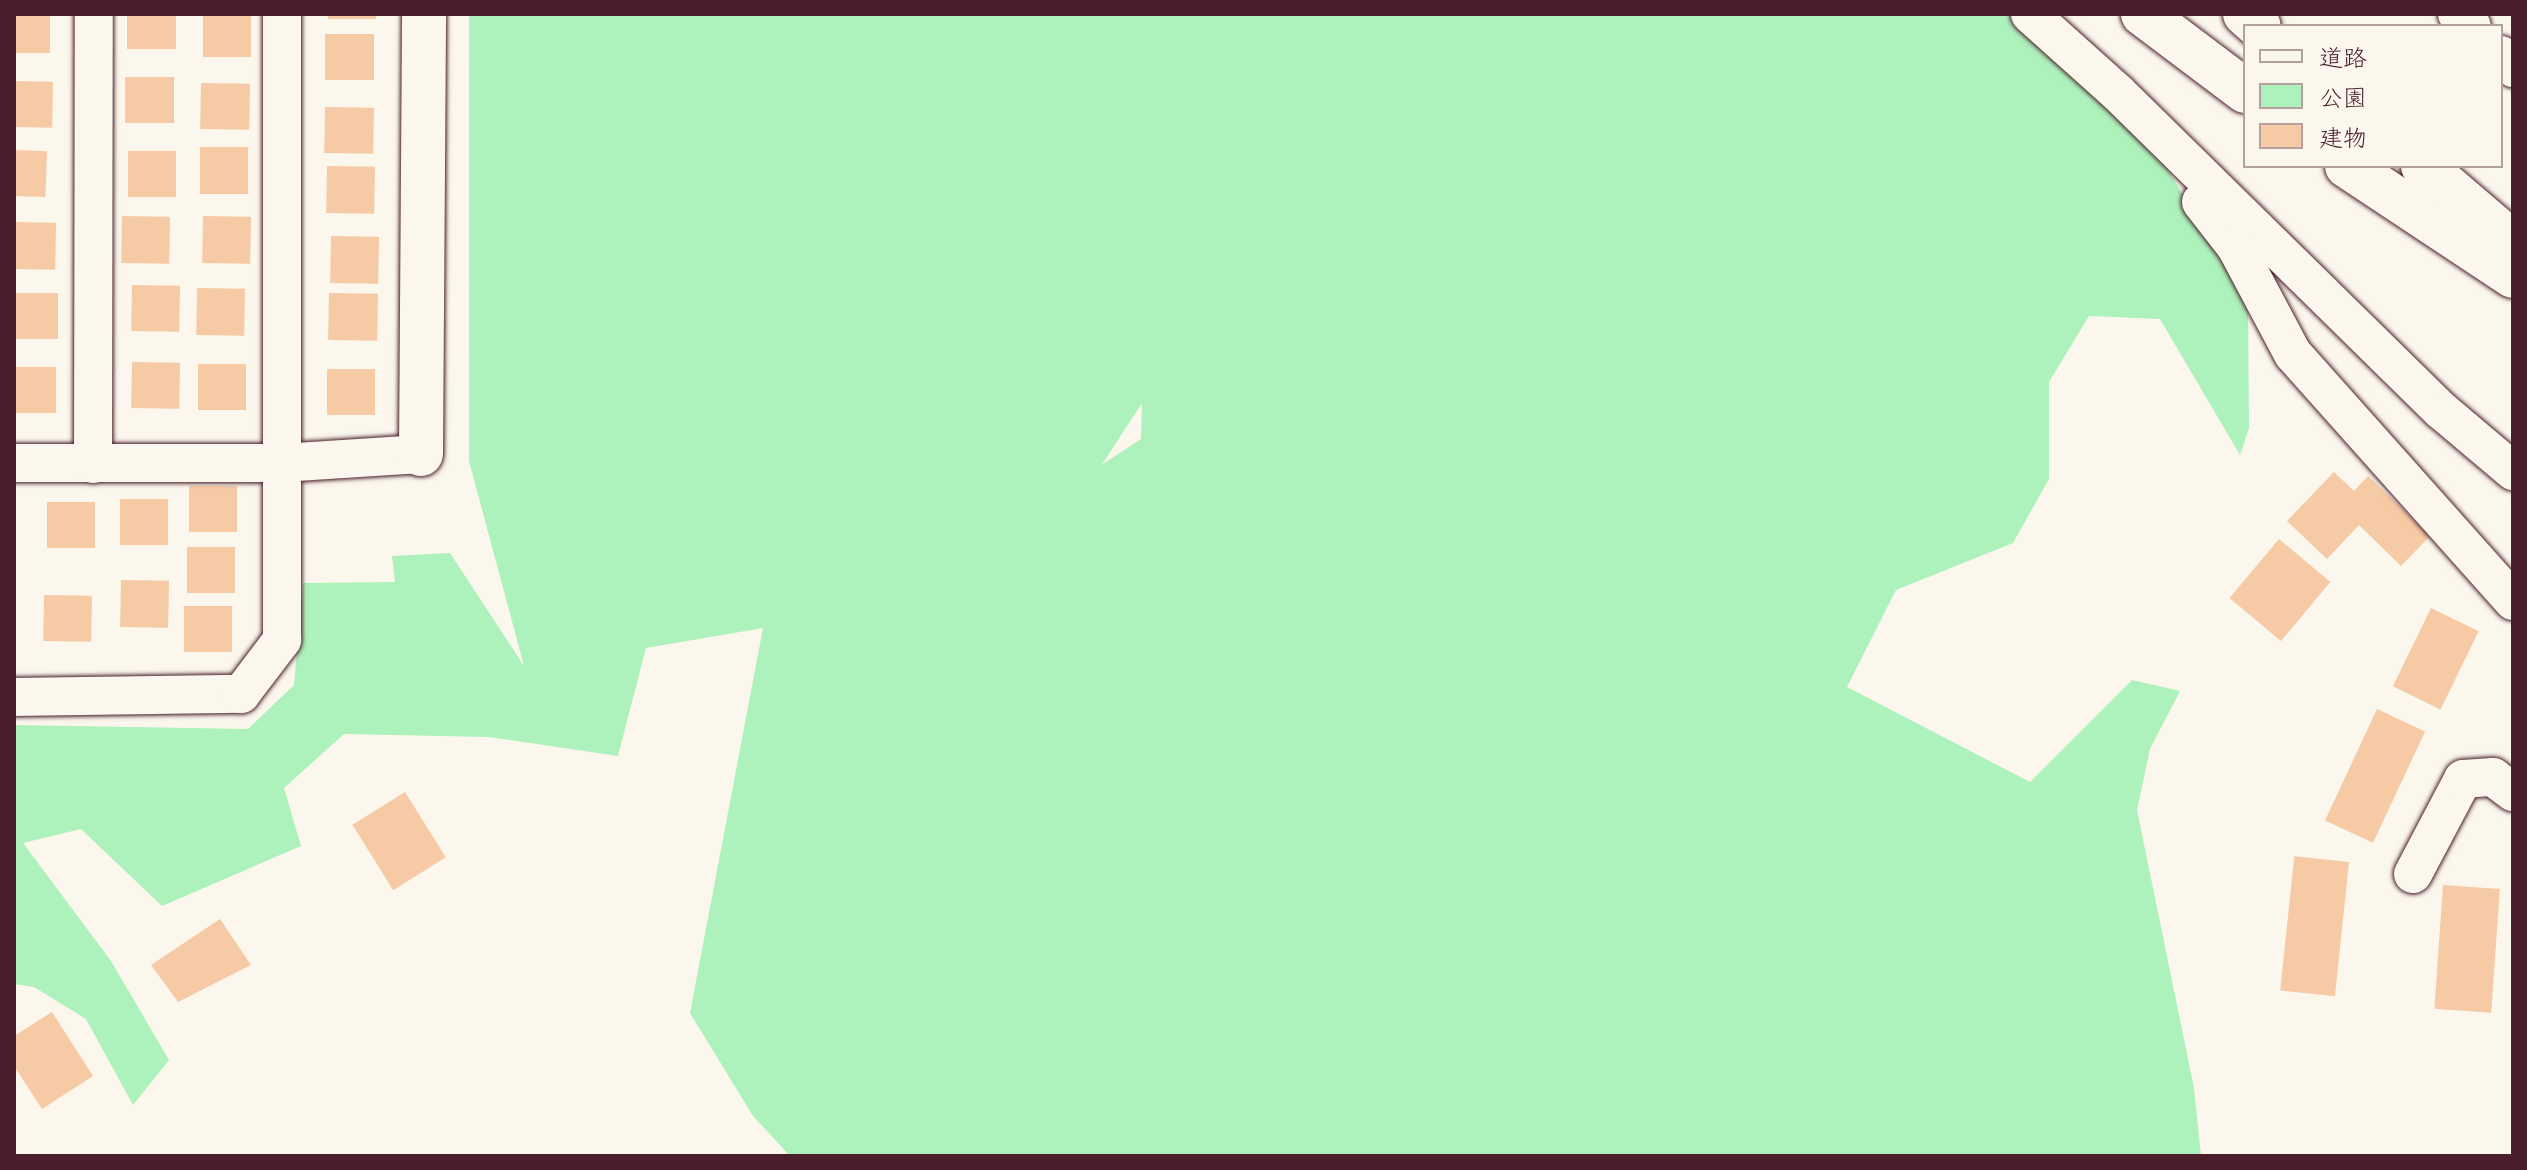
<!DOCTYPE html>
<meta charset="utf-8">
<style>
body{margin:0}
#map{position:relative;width:2527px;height:1170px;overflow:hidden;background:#fbf7ec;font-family:Mynerve,"Klee One",sans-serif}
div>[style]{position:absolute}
.green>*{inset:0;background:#adf1bc}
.building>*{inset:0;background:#f6caa5;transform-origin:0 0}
.roads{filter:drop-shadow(0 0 2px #4a1f2b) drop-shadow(0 0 2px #4a1f2b)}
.street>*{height:38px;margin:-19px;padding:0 19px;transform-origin:19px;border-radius:19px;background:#fbf7ec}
.secondary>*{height:44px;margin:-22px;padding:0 22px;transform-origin:22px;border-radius:22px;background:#fbf7ec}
.highway>*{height:44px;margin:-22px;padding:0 22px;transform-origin:22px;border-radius:22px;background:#fbf7ec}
span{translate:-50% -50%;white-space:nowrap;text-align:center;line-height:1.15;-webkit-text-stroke:8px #fbf7ec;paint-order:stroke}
.frame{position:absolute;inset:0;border:16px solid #4a1f2b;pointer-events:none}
.legend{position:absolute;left:2243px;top:24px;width:260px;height:144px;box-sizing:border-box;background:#fbf7ec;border:2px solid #b4a19f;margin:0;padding:10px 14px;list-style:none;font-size:24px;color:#4a1f2b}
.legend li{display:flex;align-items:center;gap:16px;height:40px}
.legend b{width:40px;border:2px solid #b4a19f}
</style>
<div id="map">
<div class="green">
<div style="clip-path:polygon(evenodd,469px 14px,2007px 14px,2143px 128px,2248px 304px,2249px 428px,2240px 455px,2160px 319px,2089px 316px,2049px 382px,2049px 479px,2013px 543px,1896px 590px,1847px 687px,2030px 782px,2132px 680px,2180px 691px,2150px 749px,2137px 810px,2194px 1088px,2201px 1156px,790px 1156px,753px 1116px,690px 1013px,763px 628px,646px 648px,618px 756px,489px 737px,344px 734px,284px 788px,301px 846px,162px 906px,81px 829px,23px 843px,111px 961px,169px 1060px,133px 1105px,86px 1019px,34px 987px,14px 984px,14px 725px,248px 729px,294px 685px,303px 583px,395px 582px,392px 556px,450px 553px,524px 666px,469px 461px,469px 14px,1142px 403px,1141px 439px,1103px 464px,1103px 463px,1142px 403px)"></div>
</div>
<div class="building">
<div style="left:14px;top:14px;width:36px;height:39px"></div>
<div style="left:127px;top:14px;width:49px;height:35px"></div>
<div style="left:203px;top:14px;width:48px;height:43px"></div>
<div style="left:328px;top:14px;width:48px;height:5px"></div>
<div style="left:325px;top:34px;width:49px;height:46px"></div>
<div style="left:125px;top:77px;width:49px;height:46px"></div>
<div style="left:14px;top:81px;width:39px;height:46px;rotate:1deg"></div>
<div style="left:201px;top:83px;width:49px;height:46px;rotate:1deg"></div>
<div style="left:325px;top:107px;width:49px;height:46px;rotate:1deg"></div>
<div style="left:200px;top:147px;width:48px;height:47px"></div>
<div style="left:14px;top:150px;width:33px;height:46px;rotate:2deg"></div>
<div style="left:128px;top:151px;width:48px;height:46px"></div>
<div style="left:327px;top:166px;width:48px;height:47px;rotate:1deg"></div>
<div style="left:122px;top:216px;width:48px;height:47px;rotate:1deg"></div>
<div style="left:203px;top:216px;width:48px;height:47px;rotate:1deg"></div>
<div style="left:14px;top:222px;width:42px;height:47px;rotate:1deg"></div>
<div style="left:331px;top:236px;width:48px;height:47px;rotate:1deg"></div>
<div style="left:132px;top:285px;width:48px;height:46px;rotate:1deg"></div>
<div style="left:197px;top:288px;width:48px;height:47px;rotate:1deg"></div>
<div style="left:14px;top:293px;width:44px;height:46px"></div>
<div style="left:329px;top:293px;width:49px;height:47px;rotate:1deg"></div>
<div style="left:132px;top:362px;width:48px;height:46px;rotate:1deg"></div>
<div style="left:198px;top:364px;width:48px;height:46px"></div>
<div style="left:14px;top:367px;width:42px;height:46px"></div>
<div style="left:327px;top:369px;width:48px;height:46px"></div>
<div style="clip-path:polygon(2334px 472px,2354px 491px,2368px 476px,2430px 536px,2401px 566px,2359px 525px,2327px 559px,2287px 521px)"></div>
<div style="left:189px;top:486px;width:48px;height:46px"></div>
<div style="left:120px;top:499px;width:48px;height:46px"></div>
<div style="left:47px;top:502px;width:48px;height:46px"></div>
<div style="left:2279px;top:539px;width:67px;height:77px;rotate:40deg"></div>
<div style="left:187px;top:547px;width:48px;height:46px"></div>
<div style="left:121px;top:580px;width:48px;height:47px;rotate:1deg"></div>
<div style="left:44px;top:595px;width:48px;height:46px;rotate:1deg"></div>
<div style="left:184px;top:606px;width:48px;height:46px"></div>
<div style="left:2431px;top:608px;width:53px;height:87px;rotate:26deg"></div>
<div style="left:2377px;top:709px;width:53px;height:123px;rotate:25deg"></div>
<div style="left:405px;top:792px;width:77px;height:62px;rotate:58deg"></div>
<div style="left:2349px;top:862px;width:135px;height:55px;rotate:96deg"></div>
<div style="left:2443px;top:885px;width:57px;height:124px;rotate:4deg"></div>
<div style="clip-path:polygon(220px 919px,251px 965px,178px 1002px,151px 965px)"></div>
<div style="clip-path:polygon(52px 1012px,93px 1076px,42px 1109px,14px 1066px,14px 1036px)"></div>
</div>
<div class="roads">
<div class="street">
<div style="left:2030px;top:14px;width:117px;rotate:41.9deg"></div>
<div style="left:2117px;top:92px;width:455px;rotate:44.5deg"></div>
<div style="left:2442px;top:411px;width:93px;rotate:40.2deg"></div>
<div style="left:2457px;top:14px;width:19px;rotate:39deg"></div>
<div style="left:2501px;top:55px;width:18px;rotate:47deg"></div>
<div style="left:2201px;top:202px;width:57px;rotate:52.1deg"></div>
<div style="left:2236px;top:247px;width:121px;rotate:62deg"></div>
<div style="left:2293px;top:354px;width:331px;rotate:48.3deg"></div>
<div style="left:14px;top:463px;width:267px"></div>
<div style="left:281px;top:463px;width:140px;rotate:-3.7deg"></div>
<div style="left:93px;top:464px;width:450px;rotate:-89.9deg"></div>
<div style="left:14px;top:697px;width:227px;rotate:-0.8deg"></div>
<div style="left:241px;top:694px;width:68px;rotate:-52.8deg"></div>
<div style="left:282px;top:640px;width:626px;rotate:-90deg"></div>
<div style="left:2413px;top:874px;width:107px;rotate:-62.2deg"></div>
<div style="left:2463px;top:779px;width:30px;rotate:-4deg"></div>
<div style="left:2493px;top:777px;width:25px;rotate:37deg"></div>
</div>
<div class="secondary">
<div style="left:421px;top:454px;width:440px;rotate:-89.6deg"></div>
</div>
<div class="highway">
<div style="left:2143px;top:14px;width:128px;rotate:37deg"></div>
<div style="left:2245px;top:14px;width:18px;rotate:41deg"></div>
<div style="left:2347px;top:166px;width:199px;rotate:33.5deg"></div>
<div style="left:2423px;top:166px;width:118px;rotate:40.5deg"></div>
</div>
</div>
<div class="frame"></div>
<ul class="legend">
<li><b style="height:10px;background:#fbf7ec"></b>道路</li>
<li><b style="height:22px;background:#adf1bc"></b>公園</li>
<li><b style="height:22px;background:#f6caa5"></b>建物</li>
</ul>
</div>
